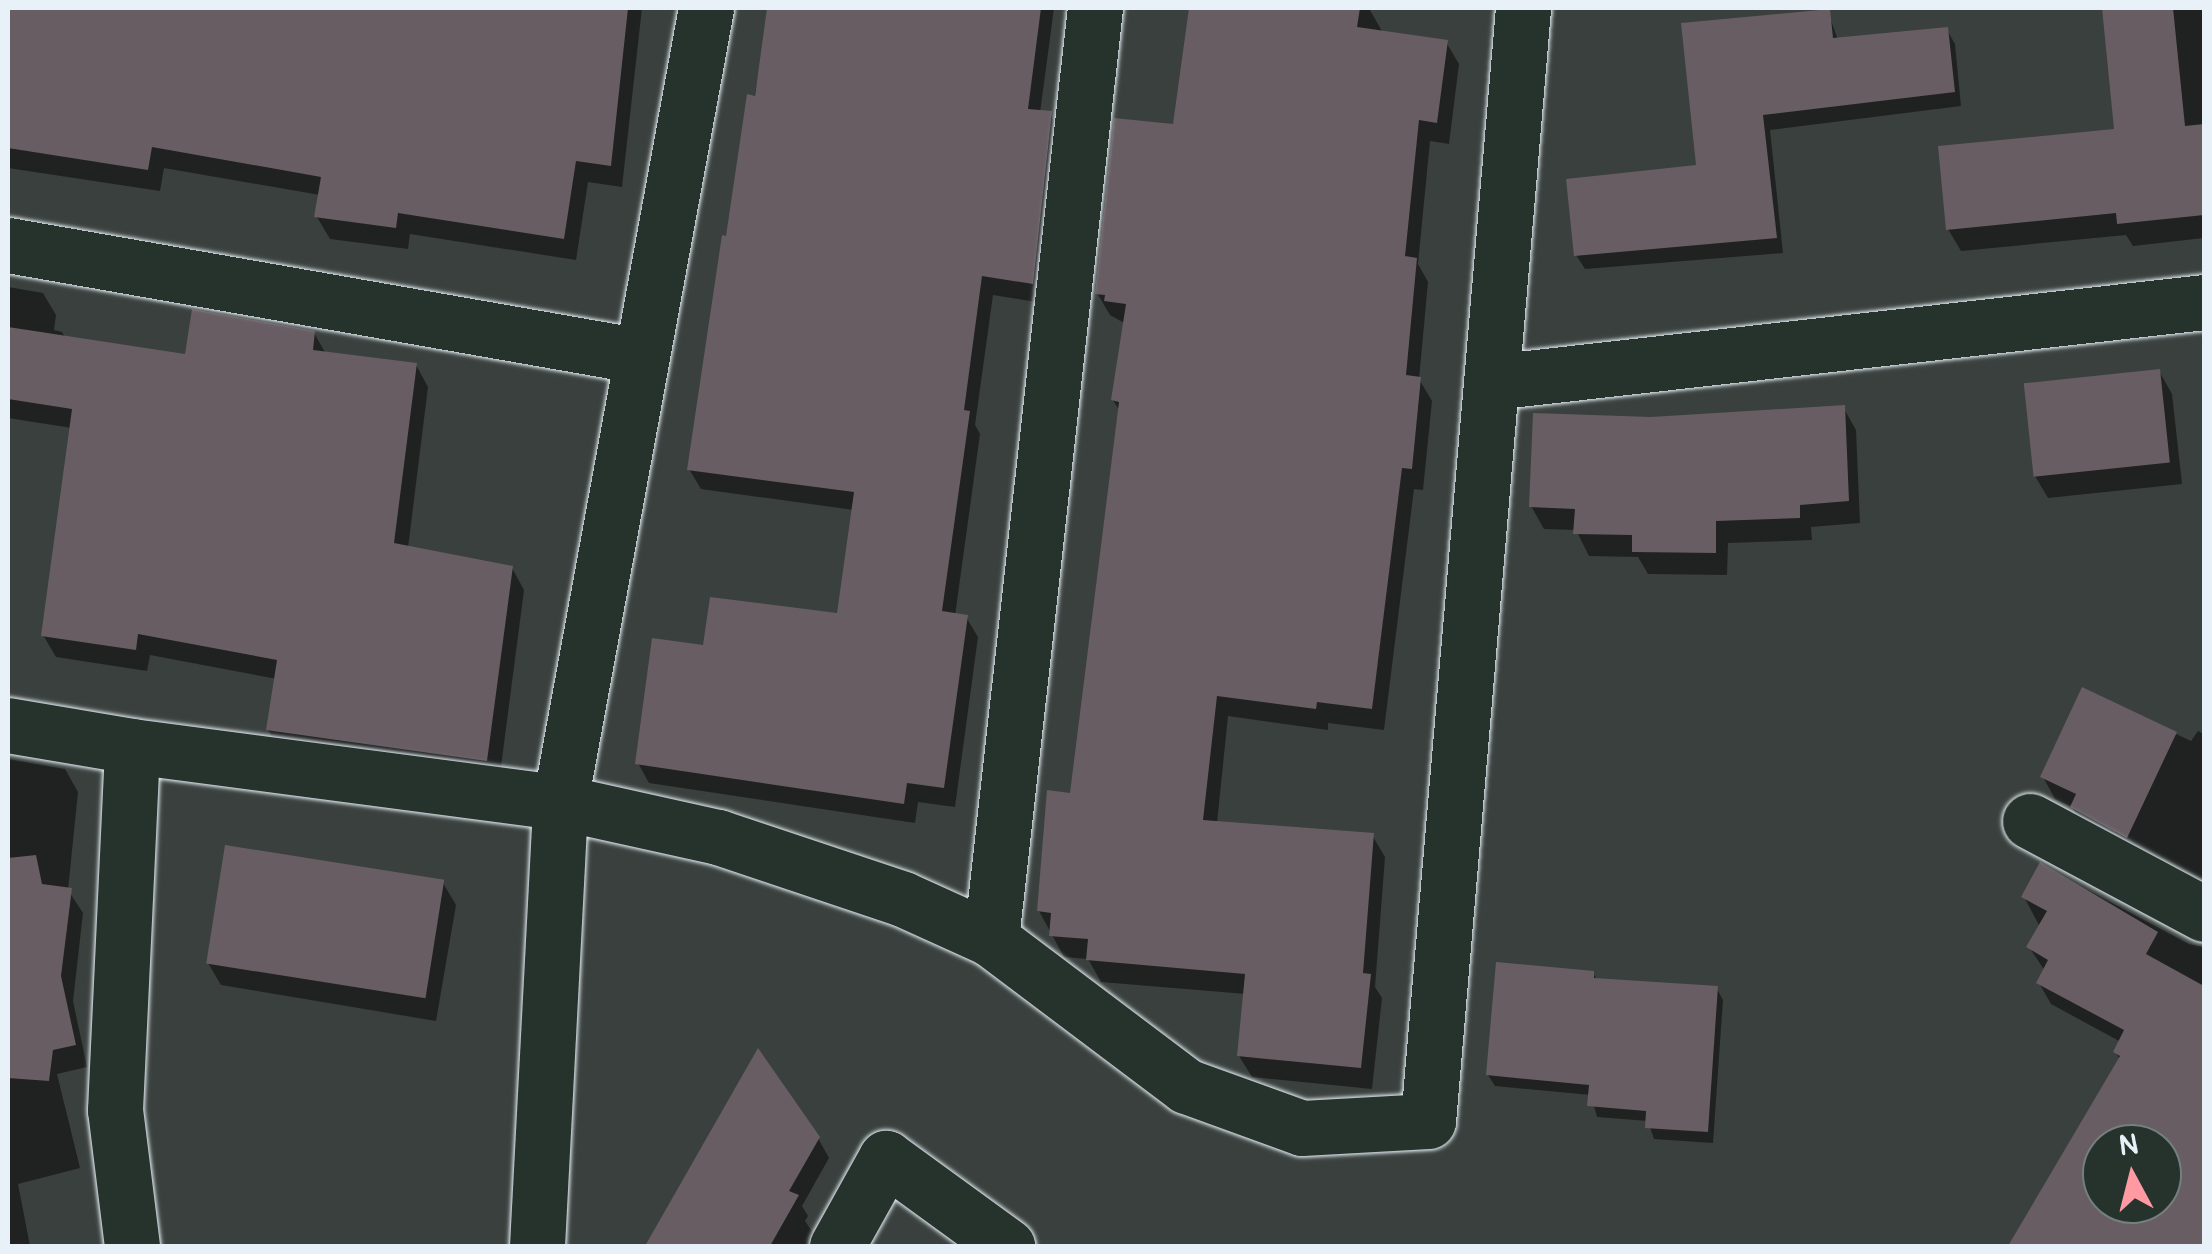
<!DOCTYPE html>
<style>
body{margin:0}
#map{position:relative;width:2212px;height:1254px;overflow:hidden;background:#3a403d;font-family:Pangolin,sans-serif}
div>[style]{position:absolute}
.shadow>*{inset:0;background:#0007}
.building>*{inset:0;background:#675d63;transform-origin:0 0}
.roads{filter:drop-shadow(0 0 2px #e8f1f8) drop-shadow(0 0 2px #e8f1f8)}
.minor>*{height:55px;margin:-27.5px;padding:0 27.5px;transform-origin:27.5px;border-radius:27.5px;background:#26332d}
.tertiary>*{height:55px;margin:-27.5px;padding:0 27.5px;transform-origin:27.5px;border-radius:27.5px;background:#26332d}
span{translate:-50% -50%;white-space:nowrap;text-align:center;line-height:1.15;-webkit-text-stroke:10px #26332d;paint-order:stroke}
.frame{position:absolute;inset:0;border:10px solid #e8f1f8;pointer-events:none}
.north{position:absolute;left:2082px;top:1124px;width:100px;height:100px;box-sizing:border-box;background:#26332d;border:2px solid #747f7e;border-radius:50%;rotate:353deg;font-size:28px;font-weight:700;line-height:40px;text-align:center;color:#e8f1f8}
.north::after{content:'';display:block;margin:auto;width:35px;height:45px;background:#ff9aa2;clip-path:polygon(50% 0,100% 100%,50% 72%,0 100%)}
</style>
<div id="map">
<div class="shadow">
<i style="clip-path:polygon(8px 8px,642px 8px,622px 187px,588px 182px,576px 260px,410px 234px,408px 249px,330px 239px,317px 217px,320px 195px,164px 168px,160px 191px,8px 168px)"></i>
<i style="clip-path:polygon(770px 8px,1054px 8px,1040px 113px,1050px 114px,1062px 134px,1043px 303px,993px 295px,975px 425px,980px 434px,955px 616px,966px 617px,978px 637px,955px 807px,918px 802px,915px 823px,649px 783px,638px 763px,705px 647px,839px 616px,854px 510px,701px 489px,689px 469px)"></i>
<i style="clip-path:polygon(1192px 8px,1370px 10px,1383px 33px,1446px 42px,1459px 64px,1449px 144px,1430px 141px,1418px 264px,1428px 282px,1419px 379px,1432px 401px,1423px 490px,1414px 489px,1384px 730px,1328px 723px,1328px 730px,1228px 716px,1217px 823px,1372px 835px,1385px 857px,1375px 987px,1382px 998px,1372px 1089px,1252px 1077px,1239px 1056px,1246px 994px,1101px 982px,1088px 959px,1064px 957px,1039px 911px,1072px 795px,1121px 413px,1113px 400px,1126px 324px,1110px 315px,1097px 293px,1175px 126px)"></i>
<i style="clip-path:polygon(2104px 8px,2204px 8px,2204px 238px,2133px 246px,2126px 235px,1961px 251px,1948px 229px,2117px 131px)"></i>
<i style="clip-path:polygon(1828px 12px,1838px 40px,1947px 30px,1955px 44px,1961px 106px,1770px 130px,1783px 253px,1585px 269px,1576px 255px,1698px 167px)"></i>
<i style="clip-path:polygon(8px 287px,43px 293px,56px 315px,54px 330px,62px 332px,66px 339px,187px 357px,314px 333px,326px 354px,416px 365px,428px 387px,408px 548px,512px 568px,524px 590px,499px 782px,281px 751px,268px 730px,277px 679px,150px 655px,147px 671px,56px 657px,43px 635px,72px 428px,8px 418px)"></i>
<i style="clip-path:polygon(2159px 371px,2172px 394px,2182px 484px,2048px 498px,2035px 476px)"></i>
<i style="clip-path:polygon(1843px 407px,1856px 430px,1860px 523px,1811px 527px,1812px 540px,1728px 543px,1727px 575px,1648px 574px,1638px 557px,1589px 556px,1576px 530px,1544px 529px,1531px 506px,1651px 420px)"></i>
<i style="clip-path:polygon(2083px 690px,2191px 741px,2198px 731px,2204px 734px,2204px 892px,2085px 828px,2072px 807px,2055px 799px,2043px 777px)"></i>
<i style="clip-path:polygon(8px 759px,65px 769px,78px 792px,68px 890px,83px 913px,73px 1001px,87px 1067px,57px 1074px,80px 1168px,18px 1184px,30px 1246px,8px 1246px)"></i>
<i style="clip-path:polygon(evenodd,2041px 865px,2189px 944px,2204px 947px,2204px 1246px,2012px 1246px,2120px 1060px,2116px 1052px,2121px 1042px,2051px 1004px,2039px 983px,2045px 971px,2029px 947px,2040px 927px,2024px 897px,2041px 865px,2102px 1144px,2162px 1144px,2162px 1204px,2102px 1204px,2102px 1144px)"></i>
<i style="clip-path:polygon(443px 883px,456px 905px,436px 1021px,221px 985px,208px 963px)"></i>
<i style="clip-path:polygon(1593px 973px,1597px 980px,1717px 989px,1723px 1000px,1713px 1143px,1654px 1139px,1648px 1121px,1597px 1117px,1591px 1095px,1495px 1086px,1488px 1075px)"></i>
<i style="clip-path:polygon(818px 1138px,829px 1158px,802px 1206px,808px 1216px,805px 1221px,822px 1246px,657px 1246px,663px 1237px)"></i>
</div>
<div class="building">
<i style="clip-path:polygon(8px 8px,628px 8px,611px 166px,576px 161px,564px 239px,398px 213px,396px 228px,314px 217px,321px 177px,152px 147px,148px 170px,8px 148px)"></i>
<i style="clip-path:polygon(767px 8px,1041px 8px,1028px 109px,1052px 111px,1033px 284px,982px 276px,964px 410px,970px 411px,942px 611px,968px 615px,944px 788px,907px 783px,904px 804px,635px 764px,652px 638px,703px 645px,710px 597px,837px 613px,854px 492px,687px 470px,722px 235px,726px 236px,747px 94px,755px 96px)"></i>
<i style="clip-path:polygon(1189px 8px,1360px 8px,1357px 27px,1448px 40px,1437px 123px,1419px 120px,1405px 256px,1417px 258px,1406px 375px,1421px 377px,1412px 469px,1402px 468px,1372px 709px,1317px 702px,1316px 709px,1217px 696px,1203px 820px,1374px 833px,1363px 973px,1371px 974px,1361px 1068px,1237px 1056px,1245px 974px,1086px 960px,1088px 939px,1049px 936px,1051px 913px,1037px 911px,1047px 790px,1070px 793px,1119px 402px,1111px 400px,1126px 304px,1104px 301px,1105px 295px,1095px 294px,1114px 118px,1173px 124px)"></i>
<i style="clip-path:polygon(2102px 8px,2173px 8px,2185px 126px,2204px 124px,2204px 215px,2117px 224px,2116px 213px,1946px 230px,1938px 146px,2114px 129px)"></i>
<i style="clip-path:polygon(1830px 9px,1833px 38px,1948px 27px,1955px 92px,1763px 115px,1777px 238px,1574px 256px,1566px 179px,1696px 165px,1681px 23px)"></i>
<i style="clip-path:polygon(192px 309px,315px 331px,313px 350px,417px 363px,394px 543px,513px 566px,487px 761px,266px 730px,277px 660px,138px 634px,136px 650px,41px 636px,72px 409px,8px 399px,8px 327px,185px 354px)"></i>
<i style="left:2160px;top:369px;width:94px;height:137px;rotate:84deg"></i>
<i style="clip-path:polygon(1845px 405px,1849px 501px,1800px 505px,1800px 518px,1716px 521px,1716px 553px,1632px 552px,1632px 535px,1573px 534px,1575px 509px,1529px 507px,1533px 413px,1651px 417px)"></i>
<i style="clip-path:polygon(2082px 687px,2177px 732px,2127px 838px,2070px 807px,2076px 794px,2040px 777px)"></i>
<i style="left:225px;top:845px;width:222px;height:120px;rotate:9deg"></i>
<i style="clip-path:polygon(36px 855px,42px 884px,72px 888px,61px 976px,76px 1045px,53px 1050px,49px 1081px,8px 1078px,8px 858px)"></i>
<i style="clip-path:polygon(evenodd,2040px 862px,2158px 932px,2146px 954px,2204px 986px,2204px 1246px,2008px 1246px,2120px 1056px,2113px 1052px,2124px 1030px,2036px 983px,2048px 960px,2026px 947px,2047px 911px,2021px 897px,2040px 862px,2102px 1144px,2162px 1144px,2162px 1204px,2102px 1204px,2102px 1144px)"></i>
<i style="clip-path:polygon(1496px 962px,1594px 971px,1594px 978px,1718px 986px,1708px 1132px,1645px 1128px,1646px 1111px,1587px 1106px,1589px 1085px,1486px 1075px)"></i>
<i style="clip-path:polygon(758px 1048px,820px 1137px,789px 1191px,799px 1195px,770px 1246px,645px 1246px)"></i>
</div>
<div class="roads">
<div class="minor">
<i style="left:8px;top:245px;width:643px;rotate:9.95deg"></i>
<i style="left:1492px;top:382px;width:716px;rotate:-6.41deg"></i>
<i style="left:8px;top:725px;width:126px;rotate:9.6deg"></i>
<i style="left:132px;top:746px;width:432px;rotate:7.5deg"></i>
<i style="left:560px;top:802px;width:162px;rotate:12.5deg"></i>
<i style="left:718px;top:837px;width:195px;rotate:18.5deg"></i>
<i style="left:903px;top:899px;width:97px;rotate:24.4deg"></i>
<i style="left:991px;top:939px;width:244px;rotate:37deg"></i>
<i style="left:1186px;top:1086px;width:123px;rotate:19.9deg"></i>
<i style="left:1302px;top:1128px;width:126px;rotate:-3.2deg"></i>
<i style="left:1428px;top:1121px;width:1117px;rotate:-85.12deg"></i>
<i style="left:2030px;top:821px;width:197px;rotate:28.1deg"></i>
<i style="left:991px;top:939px;width:937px;rotate:-83.63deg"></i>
<i style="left:132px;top:1246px;width:137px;rotate:-97.1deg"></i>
<i style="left:115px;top:1110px;width:364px;rotate:-87.3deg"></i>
<i style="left:837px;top:1246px;width:101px;rotate:-60.9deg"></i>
<i style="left:886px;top:1158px;width:150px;rotate:36deg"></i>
</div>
<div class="tertiary">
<i style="left:537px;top:1246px;width:445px;rotate:-87deg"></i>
<i style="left:560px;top:802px;width:807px;rotate:-79.58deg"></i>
</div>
</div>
<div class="frame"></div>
<div class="north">N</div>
</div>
